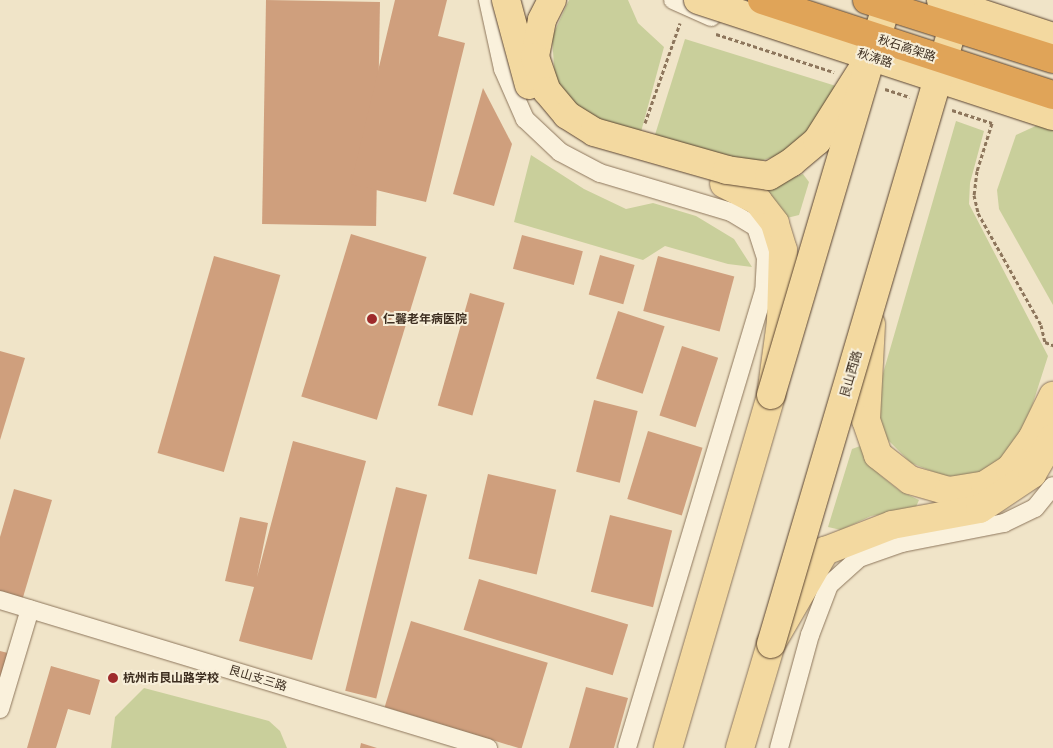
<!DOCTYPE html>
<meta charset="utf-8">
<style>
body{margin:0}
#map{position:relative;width:1053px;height:748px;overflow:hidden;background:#f0e4c8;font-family:Merriweather,"Noto Sans SC",serif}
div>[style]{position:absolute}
.green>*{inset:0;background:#c9cf9b}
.building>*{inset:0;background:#cf9f7d;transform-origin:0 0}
.path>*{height:3px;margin-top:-1.5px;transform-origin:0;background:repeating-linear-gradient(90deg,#8d765c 0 4px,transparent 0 6.5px)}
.roads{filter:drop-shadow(0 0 1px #8d765c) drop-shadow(0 0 1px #8d765c)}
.street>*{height:18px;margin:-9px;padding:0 9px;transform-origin:9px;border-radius:9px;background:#faf1dc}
.primary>*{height:28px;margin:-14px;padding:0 14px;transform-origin:14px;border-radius:14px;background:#f3d9a0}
.bridges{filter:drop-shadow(0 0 1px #5b4430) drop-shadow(0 0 1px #5b4430)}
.primary-bridge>*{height:28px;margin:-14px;padding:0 14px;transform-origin:14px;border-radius:14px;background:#f3d9a0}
.highway-bridge>*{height:28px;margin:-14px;padding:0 14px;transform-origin:14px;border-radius:14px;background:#e0a458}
.dots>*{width:14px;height:14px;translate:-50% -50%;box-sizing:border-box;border:2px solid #f7eed8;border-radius:50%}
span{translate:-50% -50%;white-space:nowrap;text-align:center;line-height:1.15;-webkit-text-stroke:4px #f7eed8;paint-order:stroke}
.street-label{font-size:12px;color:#3d2e20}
.poi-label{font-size:12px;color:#3d2e20;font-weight:700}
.left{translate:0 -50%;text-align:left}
</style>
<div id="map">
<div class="green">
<i style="clip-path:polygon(569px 0,628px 0,638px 23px,664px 47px,638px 143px,597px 132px,555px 80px,552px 37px)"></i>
<i style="clip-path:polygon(685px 39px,836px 86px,821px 121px,786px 153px,757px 162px,721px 158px,654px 138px)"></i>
<i style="clip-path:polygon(956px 121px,984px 131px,970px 183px,969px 204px,1048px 356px,1032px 406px,1019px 434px,1003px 457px,986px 471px,964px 476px,944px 476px,911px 463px,887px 439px,877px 409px,882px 377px)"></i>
<i style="clip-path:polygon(1040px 124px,1053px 128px,1053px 305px,999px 209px,997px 190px,1016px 135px)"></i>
<i style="clip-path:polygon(531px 155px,584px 189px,626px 209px,653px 203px,696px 216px,734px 239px,752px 267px,728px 264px,665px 246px,643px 260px,514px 222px)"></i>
<i style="clip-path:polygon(803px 174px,809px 182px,799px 215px,787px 218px,768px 194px,769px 186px)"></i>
<i style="clip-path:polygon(863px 445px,880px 475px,900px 491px,919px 500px,915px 509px,871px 516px,841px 530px,828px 527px,852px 449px)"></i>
<i style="clip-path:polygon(144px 688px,269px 721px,280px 731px,287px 748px,111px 748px,115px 717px)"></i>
</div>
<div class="building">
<i style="left:266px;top:0;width:114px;height:224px;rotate:1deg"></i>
<i style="clip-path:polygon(395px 0,447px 0,438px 36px,465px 43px,426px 202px,351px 184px)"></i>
<i style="clip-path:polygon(483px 88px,512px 144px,494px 206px,453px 194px)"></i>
<i style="left:351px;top:234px;width:79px;height:170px;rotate:17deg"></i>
<i style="left:522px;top:235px;width:63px;height:35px;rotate:15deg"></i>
<i style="left:600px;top:255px;width:36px;height:41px;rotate:16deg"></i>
<i style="left:214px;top:256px;width:69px;height:205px;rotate:16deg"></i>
<i style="left:658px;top:256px;width:79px;height:57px;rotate:15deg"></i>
<i style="left:470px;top:293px;width:36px;height:117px;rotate:16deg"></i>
<i style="left:618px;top:311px;width:49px;height:71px;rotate:18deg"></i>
<i style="left:682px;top:346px;width:38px;height:73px;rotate:18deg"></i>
<i style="clip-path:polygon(0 351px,25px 358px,0 440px)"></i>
<i style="left:594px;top:400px;width:45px;height:74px;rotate:14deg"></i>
<i style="left:648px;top:431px;width:57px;height:71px;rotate:17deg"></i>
<i style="clip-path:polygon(293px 441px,366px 461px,312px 660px,239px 641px,254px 587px,225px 581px,240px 517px,268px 523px,257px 577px)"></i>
<i style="left:488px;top:474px;width:70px;height:87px;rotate:13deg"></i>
<i style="left:396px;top:487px;width:32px;height:210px;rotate:14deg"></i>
<i style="clip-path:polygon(14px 489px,52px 500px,21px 604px,0 597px,0 537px)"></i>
<i style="left:610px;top:515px;width:64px;height:79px;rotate:14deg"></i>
<i style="left:479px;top:579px;width:156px;height:53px;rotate:17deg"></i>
<i style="left:411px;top:621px;width:143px;height:90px;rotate:17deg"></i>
<i style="clip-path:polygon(0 651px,8px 653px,0 680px)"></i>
<i style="clip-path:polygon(51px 666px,100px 680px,90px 715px,68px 709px,56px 748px,27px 748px)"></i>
<i style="clip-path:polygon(586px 687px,628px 698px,614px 748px,569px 748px)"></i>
<i style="clip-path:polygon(361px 743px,377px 748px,360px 748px)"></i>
</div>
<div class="path">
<i style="left:716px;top:34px;width:124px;rotate:17.9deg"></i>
<i style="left:885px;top:89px;width:26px;rotate:18deg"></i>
<i style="left:952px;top:110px;width:42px;rotate:18deg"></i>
<i style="left:645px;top:123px;width:106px;rotate:-70.7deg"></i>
<i style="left:992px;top:123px;width:50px;rotate:107.4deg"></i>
<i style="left:977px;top:171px;width:24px;rotate:97deg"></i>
<i style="left:974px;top:195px;width:18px;rotate:77deg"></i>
<i style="left:978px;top:213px;width:129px;rotate:60.6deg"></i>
<i style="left:1041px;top:325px;width:17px;rotate:77deg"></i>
<i style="left:1045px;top:342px;width:9px;rotate:21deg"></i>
</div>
<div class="roads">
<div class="street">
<i style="left:488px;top:0;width:71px;rotate:77.7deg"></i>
<i style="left:503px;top:69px;width:55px;rotate:66.3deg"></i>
<i style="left:525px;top:119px;width:48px;rotate:43.3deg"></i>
<i style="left:560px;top:152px;width:45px;rotate:27.7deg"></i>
<i style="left:600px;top:173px;width:137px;rotate:16.6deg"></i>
<i style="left:731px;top:212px;width:29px;rotate:31deg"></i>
<i style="left:756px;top:227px;width:33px;rotate:72deg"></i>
<i style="left:766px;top:258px;width:33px;rotate:93deg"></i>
<i style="left:764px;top:291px;width:477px;rotate:106.7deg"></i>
<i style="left:673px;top:0;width:42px;rotate:24.1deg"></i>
<i style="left:0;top:600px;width:510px;rotate:16.87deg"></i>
<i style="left:0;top:709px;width:104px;rotate:-73.3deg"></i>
<i style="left:779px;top:748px;width:117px;rotate:-74.7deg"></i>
<i style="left:810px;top:635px;width:53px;rotate:-69.2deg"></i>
<i style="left:829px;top:585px;width:40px;rotate:-42deg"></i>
<i style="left:859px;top:558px;width:46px;rotate:-19.2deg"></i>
<i style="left:902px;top:543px;width:104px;rotate:-11.1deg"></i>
<i style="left:1004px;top:523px;width:34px;rotate:-26deg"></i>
<i style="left:1035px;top:508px;width:28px;rotate:-51deg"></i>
</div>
<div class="primary">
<i style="left:871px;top:324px;width:96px;rotate:93deg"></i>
<i style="left:866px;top:420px;width:37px;rotate:71deg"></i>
<i style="left:878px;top:455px;width:41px;rotate:38deg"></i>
<i style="left:910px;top:480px;width:41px;rotate:15.8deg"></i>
<i style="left:949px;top:491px;width:36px;rotate:-9deg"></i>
<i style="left:985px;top:485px;width:30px;rotate:-33deg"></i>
<i style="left:1010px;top:469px;width:37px;rotate:-54deg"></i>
<i style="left:1032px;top:439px;width:48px;rotate:-64deg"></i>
<i style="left:668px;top:748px;width:368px;rotate:-73.7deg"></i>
<i style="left:771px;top:395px;width:74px;rotate:-82.2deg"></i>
<i style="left:781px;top:322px;width:72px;rotate:-88.4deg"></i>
<i style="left:783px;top:250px;width:28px;rotate:-107deg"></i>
<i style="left:775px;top:223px;width:28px;rotate:-128deg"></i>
<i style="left:758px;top:201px;width:38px;rotate:-153deg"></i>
<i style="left:740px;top:748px;width:109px;rotate:-73.4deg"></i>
<i style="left:771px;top:644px;width:108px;rotate:-59.9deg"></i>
<i style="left:825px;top:551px;width:72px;rotate:-21.2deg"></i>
<i style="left:892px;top:525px;width:89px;rotate:-10.3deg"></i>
<i style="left:980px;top:509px;width:63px;rotate:-33.9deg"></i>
<i style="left:1032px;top:474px;width:42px;rotate:-59.7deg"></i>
</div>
</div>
<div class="bridges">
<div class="primary-bridge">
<i style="left:506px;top:0;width:88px;rotate:74.9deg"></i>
<i style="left:552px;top:0;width:22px;rotate:117deg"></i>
<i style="left:542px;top:20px;width:38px;rotate:101deg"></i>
<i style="left:535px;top:57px;width:36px;rotate:71deg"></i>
<i style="left:547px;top:91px;width:31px;rotate:50deg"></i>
<i style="left:567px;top:115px;width:32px;rotate:32deg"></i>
<i style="left:594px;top:132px;width:138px;rotate:15.9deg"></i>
<i style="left:727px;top:170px;width:42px;rotate:8.1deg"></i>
<i style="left:769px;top:176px;width:27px;rotate:-31deg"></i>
<i style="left:792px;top:162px;width:33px;rotate:-40deg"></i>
<i style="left:817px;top:141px;width:107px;rotate:-57.7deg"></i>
<i style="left:698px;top:0;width:373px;rotate:18.1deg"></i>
<i style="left:941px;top:0;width:118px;rotate:18.3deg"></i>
<i style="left:771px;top:395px;width:412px;rotate:-73.5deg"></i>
<i style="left:771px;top:644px;width:671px;rotate:-73.56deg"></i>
</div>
<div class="highway-bridge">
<i style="left:762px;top:0;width:306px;rotate:18.1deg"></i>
<i style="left:867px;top:0;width:195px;rotate:17.6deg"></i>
</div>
</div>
<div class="dots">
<i style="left:372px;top:319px;background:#9e2a2b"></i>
<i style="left:113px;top:678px;background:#9e2a2b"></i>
</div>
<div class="street-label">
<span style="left:907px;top:48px;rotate:18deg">秋石高架路</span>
<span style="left:875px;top:58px;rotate:18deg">秋涛路</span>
<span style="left:851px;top:374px;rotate:-74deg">艮山西路</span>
<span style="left:258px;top:678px;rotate:17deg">艮山支三路</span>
</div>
<div class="poi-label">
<span class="left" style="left:383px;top:319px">仁馨老年病医院</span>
<span class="left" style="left:123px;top:678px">杭州市艮山路学校</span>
</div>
</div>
